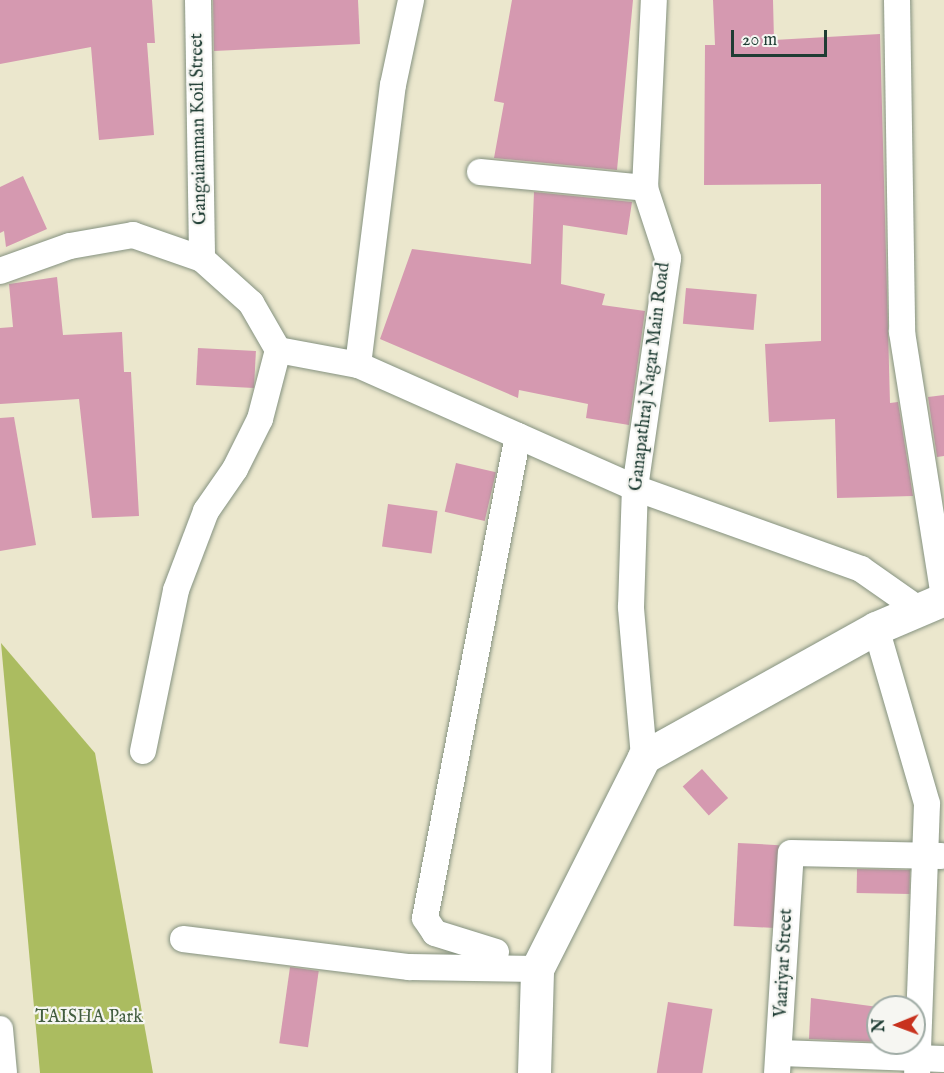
<!DOCTYPE html>
<style>
body{margin:0}
#map{position:relative;width:944px;height:1073px;overflow:hidden;background:#ebe7cd;font-family:"IM FELL English",serif}
div>[style]{position:absolute}
.green>*{inset:0;background:#abbc60}
.building>*{inset:0;background:#d599b0;transform-origin:0 0}
.roads{filter:drop-shadow(0 0 2px #859280) drop-shadow(0 0 2px #859280)}
.street>*{height:26px;margin:-13px;padding:0 13px;transform-origin:13px;border-radius:13px;background:#fff}
.secondary>*{height:33px;margin:-16.5px;padding:0 16.5px;transform-origin:16.5px;border-radius:16.5px;background:#fff}
span{translate:-50% -50%;white-space:nowrap;text-align:center;line-height:1.15;-webkit-text-stroke:4.5px #f6f6f2;paint-order:stroke}
.street-label{font-size:18px;color:#1f3d34}
.park-label{font-size:18px;color:#425d3f}
.north{position:absolute;left:866px;top:995px;width:60px;height:60px;box-sizing:border-box;background:#f6f6f2;border:2px solid #a0aca6;border-radius:50%;rotate:269deg;font-size:16px;font-weight:700;line-height:24px;text-align:center;color:#1f3d34}
.north::after{content:'';display:block;margin:auto;width:21px;height:27px;background:#c8321e;clip-path:polygon(50% 0,100% 100%,50% 72%,0 100%)}
.scale{position:absolute;left:731px;top:30px;width:96px;height:27px;box-sizing:border-box;border:3px solid #1f3d34;border-top:0;padding-left:8px;font-size:18px;line-height:21px;white-space:nowrap;color:#1f3d34;-webkit-text-stroke:4px #f6f6f2;paint-order:stroke}
</style>
<div id="map">
<div class="green">
<i style="clip-path:polygon(1px 643px,95px 753px,153px 1073px,40px 1073px)"></i>
</div>
<div class="building">
<i style="clip-path:polygon(0 0,152px 0,155px 43px,147px 43px,154px 135px,99px 140px,91px 47px,0 64px)"></i>
<i style="clip-path:polygon(213px 0,358px 0,360px 44px,214px 51px)"></i>
<i style="clip-path:polygon(512px 0,633px 0,617px 170px,494px 158px,504px 103px,494px 101px)"></i>
<i style="clip-path:polygon(713px 0,773px 0,774px 40px,880px 34px,890px 403px,898px 402px,913px 496px,837px 498px,835px 419px,769px 422px,765px 344px,821px 341px,821px 184px,704px 185px,705px 45px,715px 45px)"></i>
<i style="clip-path:polygon(23px 176px,47px 229px,6px 247px,4px 231px,0 233px,0 187px)"></i>
<i style="clip-path:polygon(534px 192px,632px 202px,627px 235px,563px 225px,561px 284px,605px 294px,602px 305px,645px 311px,629px 425px,586px 418px,588px 404px,519px 390px,518px 398px,380px 339px,412px 249px,531px 264px)"></i>
<i style="clip-path:polygon(57px 277px,63px 335px,122px 332px,124px 372px,131px 372px,139px 516px,92px 518px,79px 399px,0 404px,0 328px,13px 327px,9px 284px)"></i>
<i style="left:686px;top:288px;width:71px;height:36px;rotate:5deg"></i>
<i style="left:198px;top:348px;width:58px;height:37px;rotate:3deg"></i>
<i style="clip-path:polygon(944px 395px,944px 456px,937px 457px,928px 397px)"></i>
<i style="clip-path:polygon(14px 417px,36px 545px,0 551px,0 418px)"></i>
<i style="left:456px;top:463px;width:41px;height:50px;rotate:13deg"></i>
<i style="left:388px;top:504px;width:50px;height:43px;rotate:8deg"></i>
<i style="left:702px;top:769px;width:39px;height:26px;rotate:48deg"></i>
<i style="left:738px;top:843px;width:41px;height:83px;rotate:3deg"></i>
<i style="left:857px;top:869px;width:53px;height:24px;rotate:1deg"></i>
<i style="left:290px;top:967px;width:29px;height:77px;rotate:8deg"></i>
<i style="clip-path:polygon(811px 998px,878px 1007px,878px 1042px,809px 1039px)"></i>
<i style="left:668px;top:1002px;width:45px;height:72px;rotate:9deg"></i>
</div>
<div class="roads">
<div class="street">
<i style="left:198px;top:0;width:259px;rotate:89.1deg"></i>
<i style="left:897px;top:0;width:332px;rotate:89.1deg"></i>
<i style="left:902px;top:332px;width:267px;rotate:81deg"></i>
<i style="left:480px;top:172px;width:166px;rotate:5.5deg"></i>
<i style="left:0;top:271px;width:74px;rotate:-19.7deg"></i>
<i style="left:70px;top:246px;width:64px;rotate:-9.9deg"></i>
<i style="left:133px;top:235px;width:73px;rotate:19.2deg"></i>
<i style="left:202px;top:259px;width:66px;rotate:41.9deg"></i>
<i style="left:251px;top:303px;width:54px;rotate:60.1deg"></i>
<i style="left:278px;top:350px;width:81px;rotate:10.6deg"></i>
<i style="left:358px;top:365px;width:303px;rotate:23.9deg"></i>
<i style="left:635px;top:488px;width:240px;rotate:19.7deg"></i>
<i style="left:861px;top:569px;width:73px;rotate:35deg"></i>
<i style="left:358px;top:365px;width:282px;rotate:-82.9deg"></i>
<i style="left:393px;top:85px;width:87px;rotate:-78deg"></i>
<i style="left:876px;top:628px;width:183px;rotate:73.8deg"></i>
<i style="left:927px;top:804px;width:269px;rotate:92.1deg"></i>
<i style="left:143px;top:751px;width:164px;rotate:-78.4deg"></i>
<i style="left:176px;top:590px;width:85px;rotate:-69.2deg"></i>
<i style="left:206px;top:511px;width:51px;rotate:-55.4deg"></i>
<i style="left:235px;top:469px;width:56px;rotate:-63.4deg"></i>
<i style="left:260px;top:419px;width:71px;rotate:-75.4deg"></i>
<i style="left:644px;top:757px;width:151px;rotate:-95deg"></i>
<i style="left:631px;top:607px;width:119px;rotate:-88.1deg"></i>
<i style="left:635px;top:488px;width:232px;rotate:-81.8deg"></i>
<i style="left:668px;top:258px;width:74px;rotate:-108.2deg"></i>
<i style="left:645px;top:188px;width:188px;rotate:-87.3deg"></i>
<i style="left:183px;top:939px;width:228px;rotate:7.1deg"></i>
<i style="left:409px;top:967px;width:128px;rotate:0.9deg"></i>
<i style="left:496px;top:952px;width:64px;rotate:-162.7deg"></i>
<i style="left:435px;top:933px;width:18px;rotate:-124deg"></i>
<i style="left:425px;top:918px;width:491px;rotate:-79.1deg"></i>
<i style="left:0;top:1029px;width:44px;rotate:84.8deg"></i>
<i style="left:780px;top:1053px;width:164px;rotate:2.1deg"></i>
<i style="left:777px;top:1073px;width:220px;rotate:-86.4deg"></i>
<i style="left:791px;top:853px;width:150px;rotate:1.1deg"></i>
</div>
<div class="secondary">
<i style="left:534px;top:1073px;width:104px;rotate:-88.3deg"></i>
<i style="left:537px;top:969px;width:237px;rotate:-63.2deg"></i>
<i style="left:644px;top:757px;width:265px;rotate:-29.1deg"></i>
<i style="left:876px;top:628px;width:74px;rotate:-23.1deg"></i>
</div>
</div>
<div class="street-label">
<span style="left:200px;top:129px;rotate:-91deg">Gangaiamman Koil Street</span>
<span style="left:651px;top:377px;rotate:-83deg">Ganapathraj Nagar Main Road</span>
<span style="left:785px;top:963px;rotate:-87deg">Vaariyar Street</span>
</div>
<div class="park-label">
<span style="left:89px;top:1018px">TAISHA Park</span>
</div>
<div class="north">N</div>
<div class="scale">20 m</div>
</div>
